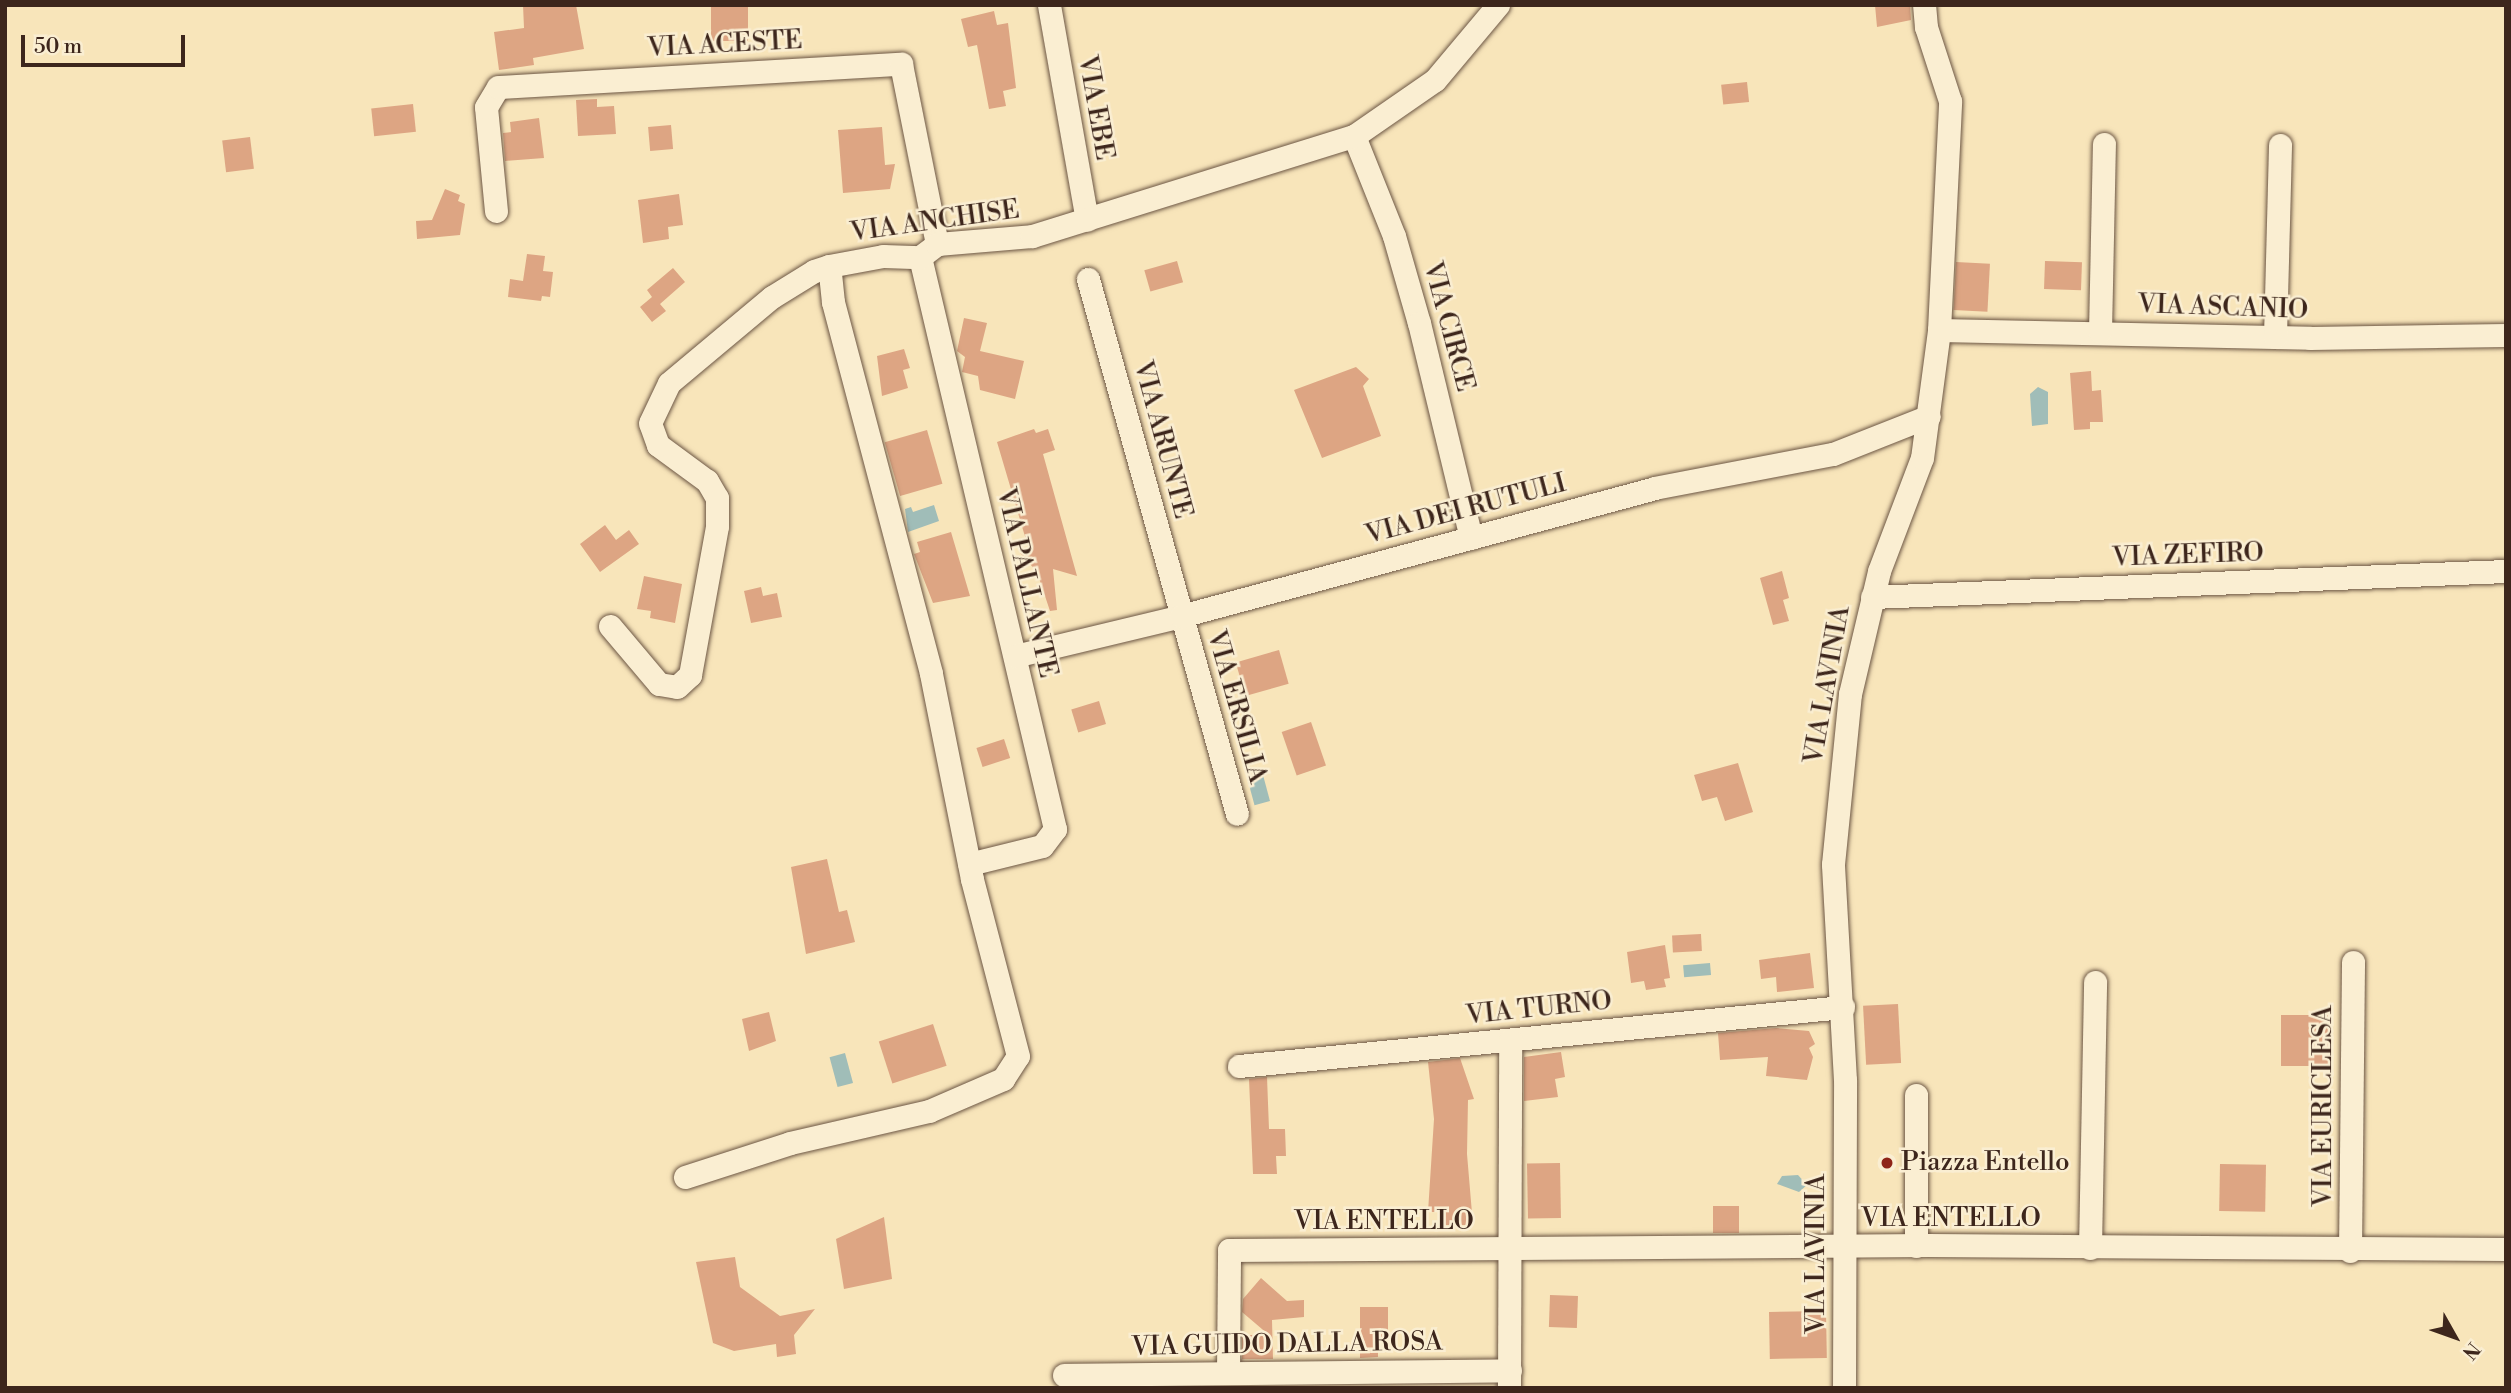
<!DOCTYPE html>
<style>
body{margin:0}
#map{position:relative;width:2511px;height:1393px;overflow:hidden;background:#f8e5ba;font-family:"Libre Bodoni",serif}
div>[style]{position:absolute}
.water>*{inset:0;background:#a0bdb8;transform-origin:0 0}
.building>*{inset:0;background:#dda583;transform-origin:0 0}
.roads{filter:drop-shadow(0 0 2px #6c5644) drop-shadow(0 0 2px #6c5644)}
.minor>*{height:23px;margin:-11.5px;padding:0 11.5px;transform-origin:11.5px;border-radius:11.5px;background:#faeed2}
.dots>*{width:19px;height:19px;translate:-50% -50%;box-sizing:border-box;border:4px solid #faeed2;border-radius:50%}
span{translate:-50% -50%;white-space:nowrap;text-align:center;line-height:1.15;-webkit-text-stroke:5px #faeed2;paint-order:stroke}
.street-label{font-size:26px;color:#3d261c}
.poi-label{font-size:26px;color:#3d261c}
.left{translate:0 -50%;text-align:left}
.frame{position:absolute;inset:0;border:7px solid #3d261c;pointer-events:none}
.north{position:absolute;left:2420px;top:1302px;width:70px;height:70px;-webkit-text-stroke:5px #faeed2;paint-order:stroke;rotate:130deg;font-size:19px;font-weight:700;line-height:28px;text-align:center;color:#3d261c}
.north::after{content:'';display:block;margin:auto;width:24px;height:32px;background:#3d261c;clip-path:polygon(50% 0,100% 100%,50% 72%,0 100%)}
.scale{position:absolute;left:21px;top:35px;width:164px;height:32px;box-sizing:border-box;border:4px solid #3d261c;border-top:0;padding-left:9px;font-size:21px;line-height:24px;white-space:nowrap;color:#3d261c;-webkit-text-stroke:5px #faeed2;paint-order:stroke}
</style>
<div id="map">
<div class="water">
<i style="clip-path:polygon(2038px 387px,2048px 392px,2048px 424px,2032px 426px,2030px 394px)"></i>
<i style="clip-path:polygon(934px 505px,939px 521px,908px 532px,905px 509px,911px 507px,913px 512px)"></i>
<i style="left:1263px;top:775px;width:27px;height:16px;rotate:75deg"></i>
<i style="left:1710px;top:963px;width:12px;height:27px;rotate:85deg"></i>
<i style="left:845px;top:1053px;width:31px;height:16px;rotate:75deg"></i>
<i style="clip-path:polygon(1798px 1175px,1807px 1185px,1799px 1192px,1777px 1184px,1782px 1176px)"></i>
</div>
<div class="building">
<i style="clip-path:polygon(523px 5px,576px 5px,584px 49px,533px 58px,534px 65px,499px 70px,494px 32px,524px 28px)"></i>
<i style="left:711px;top:5px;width:37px;height:36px"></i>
<i style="clip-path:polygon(1875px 5px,1910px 5px,1911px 20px,1877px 27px)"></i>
<i style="clip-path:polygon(994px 11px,997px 25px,1008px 23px,1016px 88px,1003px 91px,1006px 106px,989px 109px,977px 45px,968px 47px,961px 19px)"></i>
<i style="left:1747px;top:82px;width:20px;height:26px;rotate:84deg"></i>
<i style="clip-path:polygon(597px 99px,597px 107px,614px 106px,616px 134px,578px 136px,576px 100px)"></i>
<i style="left:413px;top:104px;width:28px;height:42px;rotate:84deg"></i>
<i style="clip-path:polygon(539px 118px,544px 158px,505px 161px,503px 133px,511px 132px,510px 122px)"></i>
<i style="left:671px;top:125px;width:24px;height:23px;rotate:85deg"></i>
<i style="clip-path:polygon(882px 127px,885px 165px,895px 164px,890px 189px,843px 193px,838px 130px)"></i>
<i style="left:250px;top:137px;width:32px;height:28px;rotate:83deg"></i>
<i style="clip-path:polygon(445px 189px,460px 195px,458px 201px,465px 204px,460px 235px,417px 239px,416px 221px,432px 220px)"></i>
<i style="clip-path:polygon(679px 194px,683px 225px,668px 227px,669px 239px,643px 243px,638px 200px)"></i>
<i style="clip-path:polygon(527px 254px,545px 256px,543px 271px,553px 272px,550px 297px,542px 296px,541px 301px,508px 297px,510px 279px,523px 281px)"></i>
<i style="left:1177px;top:261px;width:22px;height:34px;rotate:74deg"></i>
<i style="left:2045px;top:261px;width:37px;height:28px;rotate:2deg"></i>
<i style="left:1956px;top:262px;width:34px;height:48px;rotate:3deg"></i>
<i style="clip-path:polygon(673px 268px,685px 282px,660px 304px,666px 311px,652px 322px,640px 307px,652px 297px,647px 290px)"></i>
<i style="clip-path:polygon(964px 318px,987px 323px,980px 351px,1024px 361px,1015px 399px,980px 390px,978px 376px,962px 372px,965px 357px,957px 351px)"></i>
<i style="clip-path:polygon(904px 349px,910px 368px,903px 370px,908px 388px,882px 396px,877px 356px)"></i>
<i style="clip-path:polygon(1356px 367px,1369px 379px,1363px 386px,1381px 436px,1322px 458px,1294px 390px)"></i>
<i style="clip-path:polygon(2091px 371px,2092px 391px,2101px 390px,2103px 422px,2090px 422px,2090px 429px,2074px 430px,2070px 373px)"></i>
<i style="clip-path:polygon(1034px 429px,1036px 433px,1048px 429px,1055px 450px,1043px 454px,1077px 576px,1053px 569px,1057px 610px,1050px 611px,1037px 572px,1020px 553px,1029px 550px,997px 442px)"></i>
<i style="left:927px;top:430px;width:56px;height:44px;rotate:74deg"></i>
<i style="clip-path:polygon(605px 525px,616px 540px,629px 530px,639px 544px,600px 572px,580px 544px)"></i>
<i style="clip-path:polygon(951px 532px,970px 596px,933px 603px,914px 554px,920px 552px,917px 542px)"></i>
<i style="clip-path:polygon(1782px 571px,1789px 598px,1783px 600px,1789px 621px,1773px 625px,1760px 578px)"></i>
<i style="clip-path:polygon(644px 576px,682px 584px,675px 623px,650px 618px,651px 611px,637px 609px)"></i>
<i style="clip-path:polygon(761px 587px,763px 596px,777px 593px,782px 617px,751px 623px,744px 591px)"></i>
<i style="left:1279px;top:650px;width:35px;height:45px;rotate:74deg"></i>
<i style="left:1099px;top:701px;width:24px;height:29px;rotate:73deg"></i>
<i style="left:1311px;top:722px;width:46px;height:31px;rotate:71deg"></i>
<i style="left:1004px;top:739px;width:20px;height:29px;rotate:72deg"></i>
<i style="clip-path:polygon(1738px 763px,1753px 812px,1725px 821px,1717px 797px,1702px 801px,1694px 775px)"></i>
<i style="clip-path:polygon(827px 859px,839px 912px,847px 910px,855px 942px,806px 954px,791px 867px)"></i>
<i style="left:1701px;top:934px;width:17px;height:29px;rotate:87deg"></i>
<i style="clip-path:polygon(1665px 945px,1670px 978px,1664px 979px,1666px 987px,1646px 990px,1644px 981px,1631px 983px,1627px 952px)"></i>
<i style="clip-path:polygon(1810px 953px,1814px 988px,1777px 992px,1776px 977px,1761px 979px,1759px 960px)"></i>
<i style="left:1898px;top:1004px;width:59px;height:35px;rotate:87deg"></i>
<i style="clip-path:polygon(769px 1012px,776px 1041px,749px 1051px,742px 1019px)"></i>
<i style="left:2281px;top:1015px;width:51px;height:51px"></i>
<i style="left:933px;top:1024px;width:44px;height:57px;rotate:72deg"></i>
<i style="clip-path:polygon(1776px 1028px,1809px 1031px,1815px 1044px,1809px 1048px,1813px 1057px,1807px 1080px,1766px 1076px,1768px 1057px,1720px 1060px,1718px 1033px)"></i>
<i style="clip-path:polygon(1561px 1052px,1565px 1077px,1555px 1079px,1558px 1097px,1524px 1101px,1524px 1057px)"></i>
<i style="clip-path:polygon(1460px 1058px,1474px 1099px,1468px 1100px,1467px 1154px,1473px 1225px,1442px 1225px,1442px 1212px,1428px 1212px,1434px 1119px,1428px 1062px)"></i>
<i style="clip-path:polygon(1267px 1077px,1269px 1129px,1285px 1129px,1286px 1156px,1276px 1156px,1277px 1174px,1253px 1174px,1249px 1079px)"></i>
<i style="left:1560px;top:1163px;width:55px;height:33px;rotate:89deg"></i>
<i style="left:2220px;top:1164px;width:46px;height:47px;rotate:1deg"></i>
<i style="left:1713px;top:1206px;width:26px;height:27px"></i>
<i style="clip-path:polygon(884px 1217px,892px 1279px,844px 1289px,836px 1239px)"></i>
<i style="clip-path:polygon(735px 1257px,740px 1287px,780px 1316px,815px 1309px,794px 1335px,796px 1354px,777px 1357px,776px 1344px,734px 1351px,713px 1343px,696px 1262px)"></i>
<i style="clip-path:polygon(1261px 1278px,1287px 1301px,1304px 1300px,1304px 1317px,1272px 1320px,1273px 1359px,1242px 1359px,1242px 1335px,1269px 1335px,1242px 1312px,1243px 1299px)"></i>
<i style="left:1550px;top:1295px;width:28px;height:32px;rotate:2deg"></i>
<i style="clip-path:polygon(1360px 1307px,1388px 1307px,1388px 1343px,1378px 1343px,1378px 1357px,1360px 1358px)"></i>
<i style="left:1826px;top:1311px;width:47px;height:57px;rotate:89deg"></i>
</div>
<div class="roads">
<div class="minor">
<i style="left:1049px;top:5px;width:218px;rotate:80deg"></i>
<i style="left:1354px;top:136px;width:108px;rotate:68.2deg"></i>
<i style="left:1394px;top:236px;width:91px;rotate:74deg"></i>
<i style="left:1419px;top:323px;width:221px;rotate:76.4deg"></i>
<i style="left:496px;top:211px;width:104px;rotate:-95.5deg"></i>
<i style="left:486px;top:107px;width:23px;rotate:-59deg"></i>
<i style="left:498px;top:87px;width:404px;rotate:-3.3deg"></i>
<i style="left:901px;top:64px;width:184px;rotate:78.7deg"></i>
<i style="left:920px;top:257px;width:588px;rotate:76.72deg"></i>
<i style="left:1055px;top:829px;width:21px;rotate:127deg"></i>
<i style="left:1042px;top:846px;width:75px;rotate:166.1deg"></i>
<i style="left:1088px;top:279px;width:555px;rotate:74.44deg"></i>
<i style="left:1939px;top:330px;width:371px;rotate:1.2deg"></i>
<i style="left:2310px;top:338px;width:196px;rotate:-0.9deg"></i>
<i style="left:2100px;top:332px;width:188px;rotate:-88.8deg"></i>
<i style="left:2275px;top:337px;width:192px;rotate:-88.5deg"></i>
<i style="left:1872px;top:597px;width:635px;rotate:-2.35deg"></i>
<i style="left:610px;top:626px;width:76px;rotate:49.8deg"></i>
<i style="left:659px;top:684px;width:18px;rotate:9deg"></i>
<i style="left:677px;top:687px;width:18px;rotate:-43deg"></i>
<i style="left:690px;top:675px;width:151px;rotate:-79.7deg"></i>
<i style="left:717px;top:526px;width:28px;rotate:-90deg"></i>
<i style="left:717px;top:498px;width:20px;rotate:-120deg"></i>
<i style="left:707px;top:481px;width:61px;rotate:-143.7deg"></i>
<i style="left:658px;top:445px;width:23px;rotate:-110deg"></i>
<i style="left:650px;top:423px;width:44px;rotate:-64.6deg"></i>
<i style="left:669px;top:383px;width:134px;rotate:-39.9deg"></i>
<i style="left:772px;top:297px;width:49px;rotate:-31.8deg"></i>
<i style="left:814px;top:271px;width:16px;rotate:-18deg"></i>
<i style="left:829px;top:266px;width:55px;rotate:-10.5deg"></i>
<i style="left:883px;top:256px;width:37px;rotate:2deg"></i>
<i style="left:920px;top:257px;width:21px;rotate:-37deg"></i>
<i style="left:937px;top:244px;width:95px;rotate:-4.8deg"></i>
<i style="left:1032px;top:236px;width:337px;rotate:-17.3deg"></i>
<i style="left:1354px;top:136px;width:98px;rotate:-34.7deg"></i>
<i style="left:1435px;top:80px;width:98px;rotate:-50deg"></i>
<i style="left:1015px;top:656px;width:171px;rotate:-13.5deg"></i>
<i style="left:1181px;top:616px;width:490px;rotate:-15.1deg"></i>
<i style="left:1654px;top:488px;width:182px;rotate:-10.8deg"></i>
<i style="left:1833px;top:454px;width:103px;rotate:-21.6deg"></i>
<i style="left:1239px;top:1066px;width:607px;rotate:-5.58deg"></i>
<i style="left:685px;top:1177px;width:110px;rotate:-17.9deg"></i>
<i style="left:790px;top:1143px;width:143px;rotate:-13deg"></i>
<i style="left:929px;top:1111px;width:81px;rotate:-23.4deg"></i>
<i style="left:1003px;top:1079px;width:27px;rotate:-57deg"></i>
<i style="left:1018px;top:1056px;width:183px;rotate:-104.6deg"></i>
<i style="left:972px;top:879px;width:210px;rotate:-101.3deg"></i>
<i style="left:931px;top:673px;width:384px;rotate:-104.8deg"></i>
<i style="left:833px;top:302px;width:36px;rotate:-96deg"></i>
<i style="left:1916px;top:1246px;width:151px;rotate:-90deg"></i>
<i style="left:2090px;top:1248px;width:266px;rotate:-88.9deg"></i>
<i style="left:2350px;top:1251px;width:289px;rotate:-89.4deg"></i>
<i style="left:1228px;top:1373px;width:123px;rotate:-89.5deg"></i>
<i style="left:1229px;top:1250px;width:699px;rotate:-0.41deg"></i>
<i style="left:1928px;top:1245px;width:578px;rotate:0.4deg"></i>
<i style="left:1064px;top:1375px;width:446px;rotate:-0.6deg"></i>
<i style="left:1509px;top:1388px;width:348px;rotate:-89.8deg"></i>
<i style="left:1844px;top:1388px;width:308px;rotate:-89.8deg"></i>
<i style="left:1845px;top:1080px;width:216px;rotate:-93.2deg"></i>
<i style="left:1833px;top:864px;width:171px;rotate:-84.3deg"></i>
<i style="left:1850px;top:694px;width:126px;rotate:-76.7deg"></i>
<i style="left:1879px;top:571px;width:121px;rotate:-69.2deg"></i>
<i style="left:1922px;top:458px;width:129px;rotate:-82.4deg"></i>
<i style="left:1939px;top:330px;width:229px;rotate:-87.2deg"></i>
<i style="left:1950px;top:101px;width:78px;rotate:-108deg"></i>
<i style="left:1926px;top:27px;width:22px;rotate:-95deg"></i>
</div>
</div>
<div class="dots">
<i style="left:1887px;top:1163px;background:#8f2418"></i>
</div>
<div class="street-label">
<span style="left:725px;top:45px;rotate:-3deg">VIA ACESTE</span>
<span style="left:1095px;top:108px;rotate:80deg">VIA EBE</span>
<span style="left:935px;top:222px;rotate:-8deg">VIA ANCHISE</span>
<span style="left:2223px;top:308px;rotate:2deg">VIA ASCANIO</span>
<span style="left:1448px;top:327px;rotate:75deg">VIA CIRCE</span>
<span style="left:1162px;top:440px;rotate:75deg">VIA ARUNTE</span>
<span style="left:1466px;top:510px;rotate:-15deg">VIA DEI RUTULI</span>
<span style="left:2188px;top:556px;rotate:-2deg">VIA ZEFIRO</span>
<span style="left:1026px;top:583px;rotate:77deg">VIA PALLANTE</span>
<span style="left:1828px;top:685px;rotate:-80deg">VIA LAVINIA</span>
<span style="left:1236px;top:707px;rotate:74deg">VIA ERSILIA</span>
<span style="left:1539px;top:1009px;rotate:-6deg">VIA TURNO</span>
<span style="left:2324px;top:1106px;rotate:-90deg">VIA EURICLESA</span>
<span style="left:1951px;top:1219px">VIA ENTELLO</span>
<span style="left:1384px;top:1222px">VIA ENTELLO</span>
<span style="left:1817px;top:1254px;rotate:-90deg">VIA LAVINIA</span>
<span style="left:1287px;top:1345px;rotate:-1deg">VIA GUIDO DALLA ROSA</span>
</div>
<div class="poi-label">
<span class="left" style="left:1901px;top:1163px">Piazza Entello</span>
</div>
<div class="frame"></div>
<div class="north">N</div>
<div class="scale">50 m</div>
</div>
